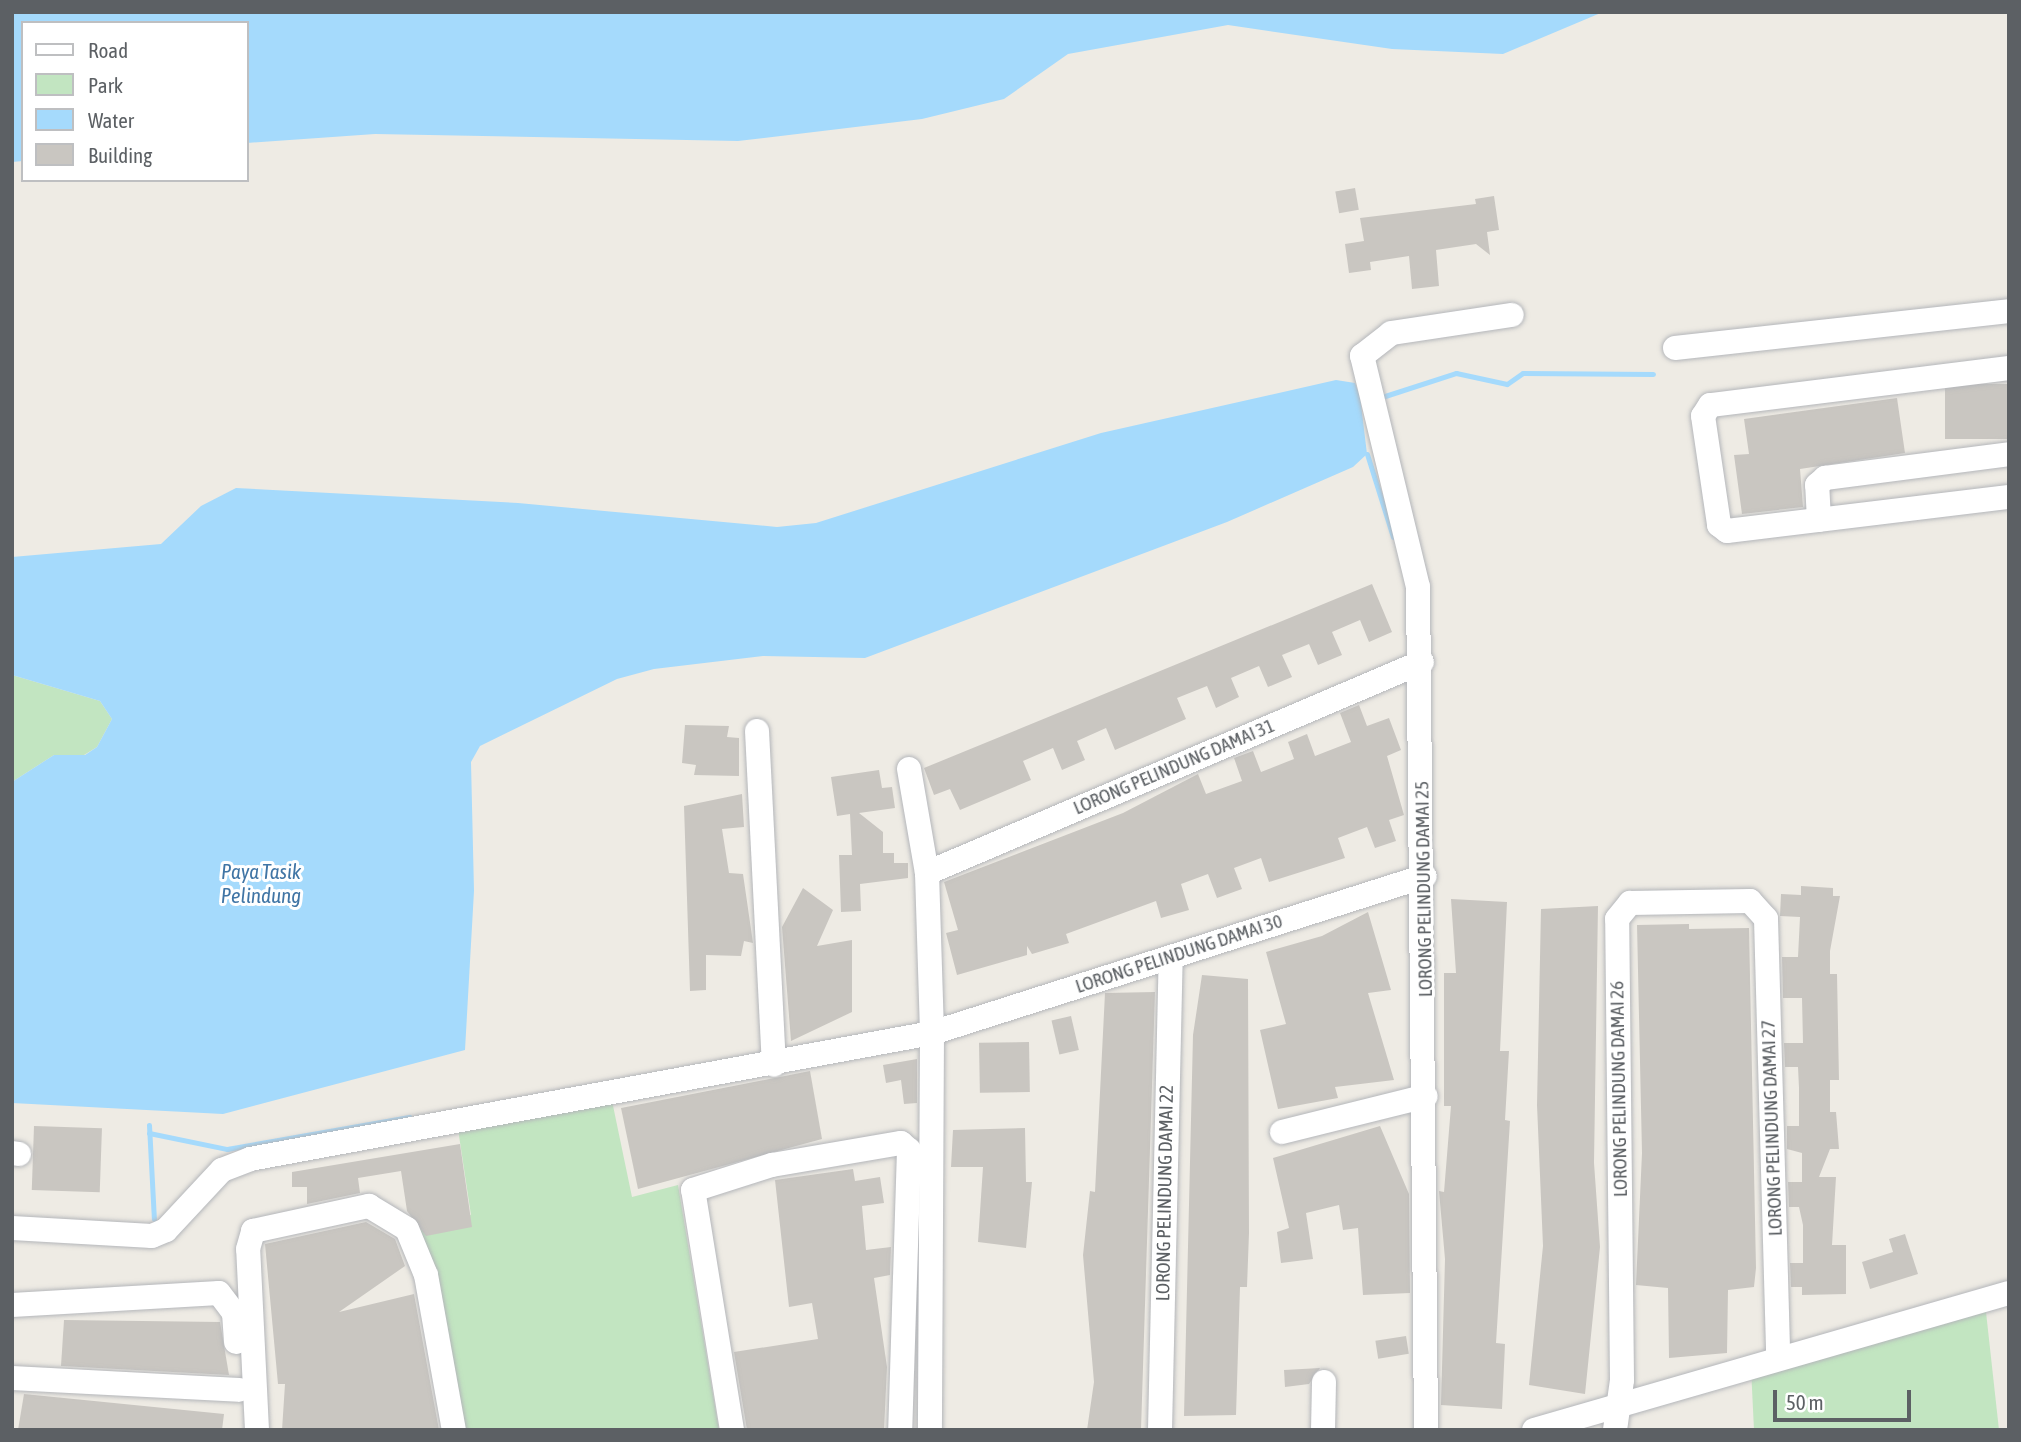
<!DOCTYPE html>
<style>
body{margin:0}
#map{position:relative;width:2021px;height:1442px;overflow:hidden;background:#eeebe4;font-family:"Asap Condensed",sans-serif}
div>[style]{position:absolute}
.green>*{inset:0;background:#c2e5c1}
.water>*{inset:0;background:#a5dafc}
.stream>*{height:5px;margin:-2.5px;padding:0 2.5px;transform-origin:2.5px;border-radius:2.5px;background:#a5dafc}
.building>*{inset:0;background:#c9c6c1;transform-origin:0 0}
.roads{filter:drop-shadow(0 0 2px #b4b6ba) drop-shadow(0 0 2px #b4b6ba)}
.minor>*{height:24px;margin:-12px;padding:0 12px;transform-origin:12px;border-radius:12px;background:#fff}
span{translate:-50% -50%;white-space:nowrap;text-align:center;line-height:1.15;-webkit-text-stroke:6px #fff;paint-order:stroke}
.street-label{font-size:19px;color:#5c6064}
.water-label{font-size:21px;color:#4075a5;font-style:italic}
.frame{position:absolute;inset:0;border:14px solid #5c6064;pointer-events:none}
.legend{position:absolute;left:21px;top:21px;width:228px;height:161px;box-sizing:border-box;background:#fff;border:2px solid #bebfc1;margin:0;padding:9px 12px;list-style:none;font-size:21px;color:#5c6064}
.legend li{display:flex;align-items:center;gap:14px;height:35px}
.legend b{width:35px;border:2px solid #bebfc1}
.scale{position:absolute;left:1773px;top:1390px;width:138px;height:32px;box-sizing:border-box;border:4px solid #5c6064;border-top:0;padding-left:9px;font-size:21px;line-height:24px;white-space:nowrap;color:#5c6064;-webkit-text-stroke:5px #fff;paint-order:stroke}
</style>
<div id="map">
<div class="green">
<i style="clip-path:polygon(12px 675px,100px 701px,112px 719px,97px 747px,84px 755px,54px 755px,12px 782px)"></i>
<i style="clip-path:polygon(611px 1096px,632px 1197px,678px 1185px,719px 1430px,455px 1430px,420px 1227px,471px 1215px,458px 1129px)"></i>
<i style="clip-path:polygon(1985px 1303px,1999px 1430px,1754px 1430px,1751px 1368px)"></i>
</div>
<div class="water">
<i style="clip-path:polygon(12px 12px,1603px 12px,1503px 54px,1392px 49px,1228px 25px,1068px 54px,1004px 99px,922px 119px,738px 141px,375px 134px,247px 143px,247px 23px,23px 23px,23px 161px,12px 162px)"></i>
<i style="clip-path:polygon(1336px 380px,1355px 383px,1360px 396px,1367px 454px,1353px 467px,1227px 522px,865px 658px,763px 656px,654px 669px,617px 679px,480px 746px,471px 762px,474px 891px,465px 1050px,223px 1114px,12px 1103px,12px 782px,54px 755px,85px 755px,97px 747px,112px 719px,100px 701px,12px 675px,12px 557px,161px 544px,201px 506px,236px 488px,518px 503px,777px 527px,816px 523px,1101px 433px)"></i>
</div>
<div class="stream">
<i style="left:1385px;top:396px;width:75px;rotate:-17.9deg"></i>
<i style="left:1456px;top:373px;width:52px;rotate:12.2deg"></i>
<i style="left:1507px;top:384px;width:19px;rotate:-35deg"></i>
<i style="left:1523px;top:373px;width:130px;rotate:0.4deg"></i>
<i style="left:1367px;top:454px;width:87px;rotate:72.6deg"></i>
<i style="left:149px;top:1125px;width:94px;rotate:87deg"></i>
<i style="left:149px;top:1133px;width:80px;rotate:11.6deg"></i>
<i style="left:227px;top:1149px;width:185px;rotate:-10deg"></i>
</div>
<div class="building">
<i style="left:1355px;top:188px;width:22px;height:20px;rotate:80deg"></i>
<i style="clip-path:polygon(1494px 196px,1499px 230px,1487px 232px,1490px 255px,1476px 244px,1436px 250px,1439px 286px,1412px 289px,1409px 256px,1370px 262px,1371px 270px,1349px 273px,1345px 244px,1364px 241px,1360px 218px,1476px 204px,1475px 199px)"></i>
<i style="left:2009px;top:384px;width:55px;height:64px;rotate:90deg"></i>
<i style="clip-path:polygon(1897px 398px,1905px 453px,1800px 469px,1803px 507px,1742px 514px,1734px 455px,1749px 454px,1744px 419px)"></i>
<i style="clip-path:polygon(1372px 584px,1392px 632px,1369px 642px,1360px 620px,1332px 632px,1342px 655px,1318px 665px,1309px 644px,1282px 655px,1292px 677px,1268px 687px,1259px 666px,1231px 678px,1239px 697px,1216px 708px,1207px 686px,1177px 698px,1186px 719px,1115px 750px,1106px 728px,1077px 741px,1085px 760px,1062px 770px,1053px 748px,1023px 761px,1031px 780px,960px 810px,950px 789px,934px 795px,924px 768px)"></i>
<i style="clip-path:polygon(1359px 705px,1367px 726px,1389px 718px,1401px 750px,1387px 756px,1404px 815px,1389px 820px,1396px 841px,1375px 848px,1367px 827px,1338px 838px,1345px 858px,1269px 882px,1261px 858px,1234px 868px,1242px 889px,1217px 898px,1208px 874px,1181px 884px,1189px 910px,1161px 918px,1156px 901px,1066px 934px,1069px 943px,1032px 954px,1027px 946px,1027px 955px,957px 975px,946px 933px,958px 930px,944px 882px,1123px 813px,1198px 774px,1206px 794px,1242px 781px,1234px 758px,1253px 751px,1261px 772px,1294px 759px,1288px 742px,1307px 734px,1315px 756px,1351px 742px,1340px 713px)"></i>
<i style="clip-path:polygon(685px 725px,729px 726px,727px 737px,739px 738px,739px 776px,694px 775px,696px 765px,682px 763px)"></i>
<i style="clip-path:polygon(879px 770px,882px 788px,892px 787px,895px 808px,859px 813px,883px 832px,883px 853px,894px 853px,894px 863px,908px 863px,908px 878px,860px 884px,861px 911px,841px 912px,839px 855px,852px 855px,850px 814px,837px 816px,831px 777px)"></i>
<i style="clip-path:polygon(742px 794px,744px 827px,722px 829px,729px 873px,743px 874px,753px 943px,744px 941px,741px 956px,706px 955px,706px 990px,690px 991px,684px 806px)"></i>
<i style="clip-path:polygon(1801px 886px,1833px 888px,1833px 896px,1840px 896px,1830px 951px,1830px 974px,1837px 974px,1839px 1080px,1830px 1080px,1830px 1112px,1836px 1112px,1839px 1149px,1830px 1149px,1819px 1177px,1836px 1177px,1832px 1245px,1846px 1245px,1846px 1294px,1802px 1295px,1802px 1287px,1791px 1287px,1790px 1263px,1803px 1263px,1803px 1225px,1799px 1207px,1789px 1207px,1788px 1182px,1802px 1182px,1802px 1153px,1787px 1149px,1787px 1126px,1799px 1126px,1799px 1088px,1798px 1067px,1785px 1067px,1784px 1043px,1803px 1043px,1802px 998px,1783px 998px,1782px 957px,1798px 957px,1800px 917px,1780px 916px,1781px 894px,1801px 895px)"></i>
<i style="clip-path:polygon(803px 888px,833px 910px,817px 946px,852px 940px,852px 1012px,791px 1041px,782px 927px)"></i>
<i style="clip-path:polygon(1451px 899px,1507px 902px,1500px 1051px,1509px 1051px,1505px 1120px,1510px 1121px,1496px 1343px,1505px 1344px,1502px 1409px,1441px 1405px,1445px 1259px,1439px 1191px,1444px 1192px,1451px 1106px,1444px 1106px,1444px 973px,1456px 973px)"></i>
<i style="clip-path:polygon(1598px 906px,1594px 1163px,1600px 1247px,1585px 1394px,1529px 1385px,1543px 1246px,1537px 1105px,1541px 909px)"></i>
<i style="clip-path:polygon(1368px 912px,1391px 990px,1368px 993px,1394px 1080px,1335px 1087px,1338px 1098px,1278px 1109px,1260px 1030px,1286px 1024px,1266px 952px,1322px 936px)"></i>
<i style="clip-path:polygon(1689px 924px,1689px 929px,1749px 928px,1756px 1268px,1754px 1287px,1728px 1290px,1727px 1353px,1669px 1358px,1668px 1288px,1636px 1285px,1642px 1153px,1637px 925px)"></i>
<i style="clip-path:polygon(1202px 975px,1248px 979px,1249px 1233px,1247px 1287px,1240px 1287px,1236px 1415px,1184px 1416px,1193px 1035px)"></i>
<i style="clip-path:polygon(1155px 992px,1141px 1430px,1087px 1430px,1094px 1382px,1083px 1255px,1090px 1191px,1095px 1192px,1105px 993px)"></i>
<i style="left:1071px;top:1016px;width:35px;height:20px;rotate:77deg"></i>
<i style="left:1029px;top:1042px;width:50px;height:50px;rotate:89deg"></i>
<i style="clip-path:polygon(917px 1059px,917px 1103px,904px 1104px,901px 1080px,886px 1083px,883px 1065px)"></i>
<i style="clip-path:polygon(810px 1071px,822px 1139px,638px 1189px,621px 1108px)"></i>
<i style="left:34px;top:1126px;width:68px;height:64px;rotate:2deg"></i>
<i style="clip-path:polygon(1380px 1126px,1409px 1194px,1410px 1293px,1363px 1295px,1358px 1228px,1343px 1230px,1339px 1205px,1306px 1213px,1313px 1259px,1281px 1263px,1277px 1232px,1289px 1228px,1273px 1158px)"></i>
<i style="clip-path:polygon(1025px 1128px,1026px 1182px,1032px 1182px,1026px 1248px,978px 1242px,983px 1167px,951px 1167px,953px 1130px)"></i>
<i style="clip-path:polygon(460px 1144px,472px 1227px,426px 1236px,407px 1211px,401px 1171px,358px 1178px,360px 1193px,307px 1204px,307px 1187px,292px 1187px,292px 1172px)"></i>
<i style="clip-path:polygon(853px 1169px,855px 1181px,880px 1177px,884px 1203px,862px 1206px,866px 1250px,891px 1247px,890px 1275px,874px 1278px,887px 1367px,884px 1430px,747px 1430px,734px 1352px,818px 1339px,812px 1303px,789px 1307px,775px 1180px)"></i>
<i style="clip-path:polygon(366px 1222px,395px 1239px,405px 1266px,339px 1312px,414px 1294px,439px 1430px,282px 1430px,285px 1384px,278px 1384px,265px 1244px)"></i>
<i style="clip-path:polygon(1905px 1234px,1918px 1274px,1870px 1289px,1862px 1262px,1893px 1252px,1889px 1239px)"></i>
<i style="clip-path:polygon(64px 1320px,220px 1322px,229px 1375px,61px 1366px)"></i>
<i style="left:1406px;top:1336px;width:18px;height:31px;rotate:81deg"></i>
<i style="clip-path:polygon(1320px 1368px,1309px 1384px,1285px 1387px,1284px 1370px)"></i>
<i style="clip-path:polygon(24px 1394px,224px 1414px,222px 1430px,18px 1430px)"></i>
</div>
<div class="roads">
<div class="minor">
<i style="left:1675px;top:348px;width:336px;rotate:-6.3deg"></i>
<i style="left:2009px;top:368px;width:301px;rotate:172.9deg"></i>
<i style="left:1710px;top:405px;width:13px;rotate:122deg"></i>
<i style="left:1703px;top:416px;width:110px;rotate:81.6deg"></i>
<i style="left:1719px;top:525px;width:10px;rotate:37deg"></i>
<i style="left:1727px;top:531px;width:284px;rotate:-6.9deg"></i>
<i style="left:1819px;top:520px;width:35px;rotate:-93deg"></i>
<i style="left:1817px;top:485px;width:11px;rotate:-41deg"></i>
<i style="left:1825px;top:478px;width:186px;rotate:-7.4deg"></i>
<i style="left:757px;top:731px;width:334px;rotate:87.1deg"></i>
<i style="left:909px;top:769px;width:106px;rotate:80.2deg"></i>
<i style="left:927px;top:873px;width:160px;rotate:88.2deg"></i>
<i style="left:932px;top:1033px;width:397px;rotate:90.3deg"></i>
<i style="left:927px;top:873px;width:538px;rotate:-23.09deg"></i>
<i style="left:1282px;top:1132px;width:148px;rotate:-14deg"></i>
<i style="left:12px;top:1153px;width:7px;rotate:8deg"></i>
<i style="left:12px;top:1228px;width:140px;rotate:3.3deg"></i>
<i style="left:152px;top:1236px;width:15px;rotate:-23deg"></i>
<i style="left:166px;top:1230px;width:82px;rotate:-47deg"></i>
<i style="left:222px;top:1170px;width:30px;rotate:-21deg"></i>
<i style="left:250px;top:1159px;width:694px;rotate:-10.47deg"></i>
<i style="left:932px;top:1033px;width:517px;rotate:-17.66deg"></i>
<i style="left:12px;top:1305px;width:207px;rotate:-3.3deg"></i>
<i style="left:219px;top:1293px;width:25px;rotate:53deg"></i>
<i style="left:234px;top:1313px;width:29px;rotate:86deg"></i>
<i style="left:12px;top:1378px;width:227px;rotate:3deg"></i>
<i style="left:257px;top:1430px;width:181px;rotate:-92.8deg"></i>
<i style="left:248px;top:1249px;width:19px;rotate:-74deg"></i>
<i style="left:253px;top:1231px;width:119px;rotate:-12.2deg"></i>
<i style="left:369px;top:1206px;width:44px;rotate:31.2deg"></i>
<i style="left:407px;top:1229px;width:50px;rotate:67.6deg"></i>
<i style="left:426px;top:1275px;width:158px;rotate:79.8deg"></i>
<i style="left:732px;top:1430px;width:243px;rotate:-99.2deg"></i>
<i style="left:693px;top:1190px;width:83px;rotate:-17.6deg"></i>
<i style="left:772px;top:1165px;width:131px;rotate:-9.7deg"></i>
<i style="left:901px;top:1143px;width:11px;rotate:41deg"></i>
<i style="left:909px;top:1150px;width:280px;rotate:91.8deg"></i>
<i style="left:1160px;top:1430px;width:473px;rotate:-88.7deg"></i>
<i style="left:1323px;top:1430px;width:48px;rotate:-88.8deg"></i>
<i style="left:1426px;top:1430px;width:843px;rotate:-90.54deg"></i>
<i style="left:1418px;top:587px;width:238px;rotate:-103.6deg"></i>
<i style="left:1362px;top:356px;width:37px;rotate:-38deg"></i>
<i style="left:1391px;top:333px;width:122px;rotate:-8.5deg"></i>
<i style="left:1534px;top:1430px;width:494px;rotate:-16.1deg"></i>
<i style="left:1615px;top:1430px;width:50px;rotate:-82deg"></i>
<i style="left:1622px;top:1380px;width:461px;rotate:-90.6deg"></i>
<i style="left:1617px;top:919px;width:21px;rotate:-51deg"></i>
<i style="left:1630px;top:903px;width:120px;rotate:-1deg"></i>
<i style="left:1750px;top:901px;width:24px;rotate:48deg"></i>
<i style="left:1766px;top:919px;width:435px;rotate:88.4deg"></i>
</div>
</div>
<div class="street-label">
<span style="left:1174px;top:767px;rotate:-23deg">LORONG PELINDUNG DAMAI 31</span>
<span style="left:1424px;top:889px;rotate:-91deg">LORONG PELINDUNG DAMAI 25</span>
<span style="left:1179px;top:954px;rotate:-18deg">LORONG PELINDUNG DAMAI 30</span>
<span style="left:1619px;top:1089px;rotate:-91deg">LORONG PELINDUNG DAMAI 26</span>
<span style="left:1772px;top:1128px;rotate:-92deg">LORONG PELINDUNG DAMAI 27</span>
<span style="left:1165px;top:1193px;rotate:-89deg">LORONG PELINDUNG DAMAI 22</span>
</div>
<div class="water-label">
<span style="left:261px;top:883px">Paya Tasik<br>Pelindung</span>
</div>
<div class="frame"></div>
<ul class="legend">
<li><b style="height:9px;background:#fff"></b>Road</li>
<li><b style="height:19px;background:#c2e5c1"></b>Park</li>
<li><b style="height:19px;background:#a5dafc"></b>Water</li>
<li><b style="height:19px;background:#c9c6c1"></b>Building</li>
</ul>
<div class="scale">50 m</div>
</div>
